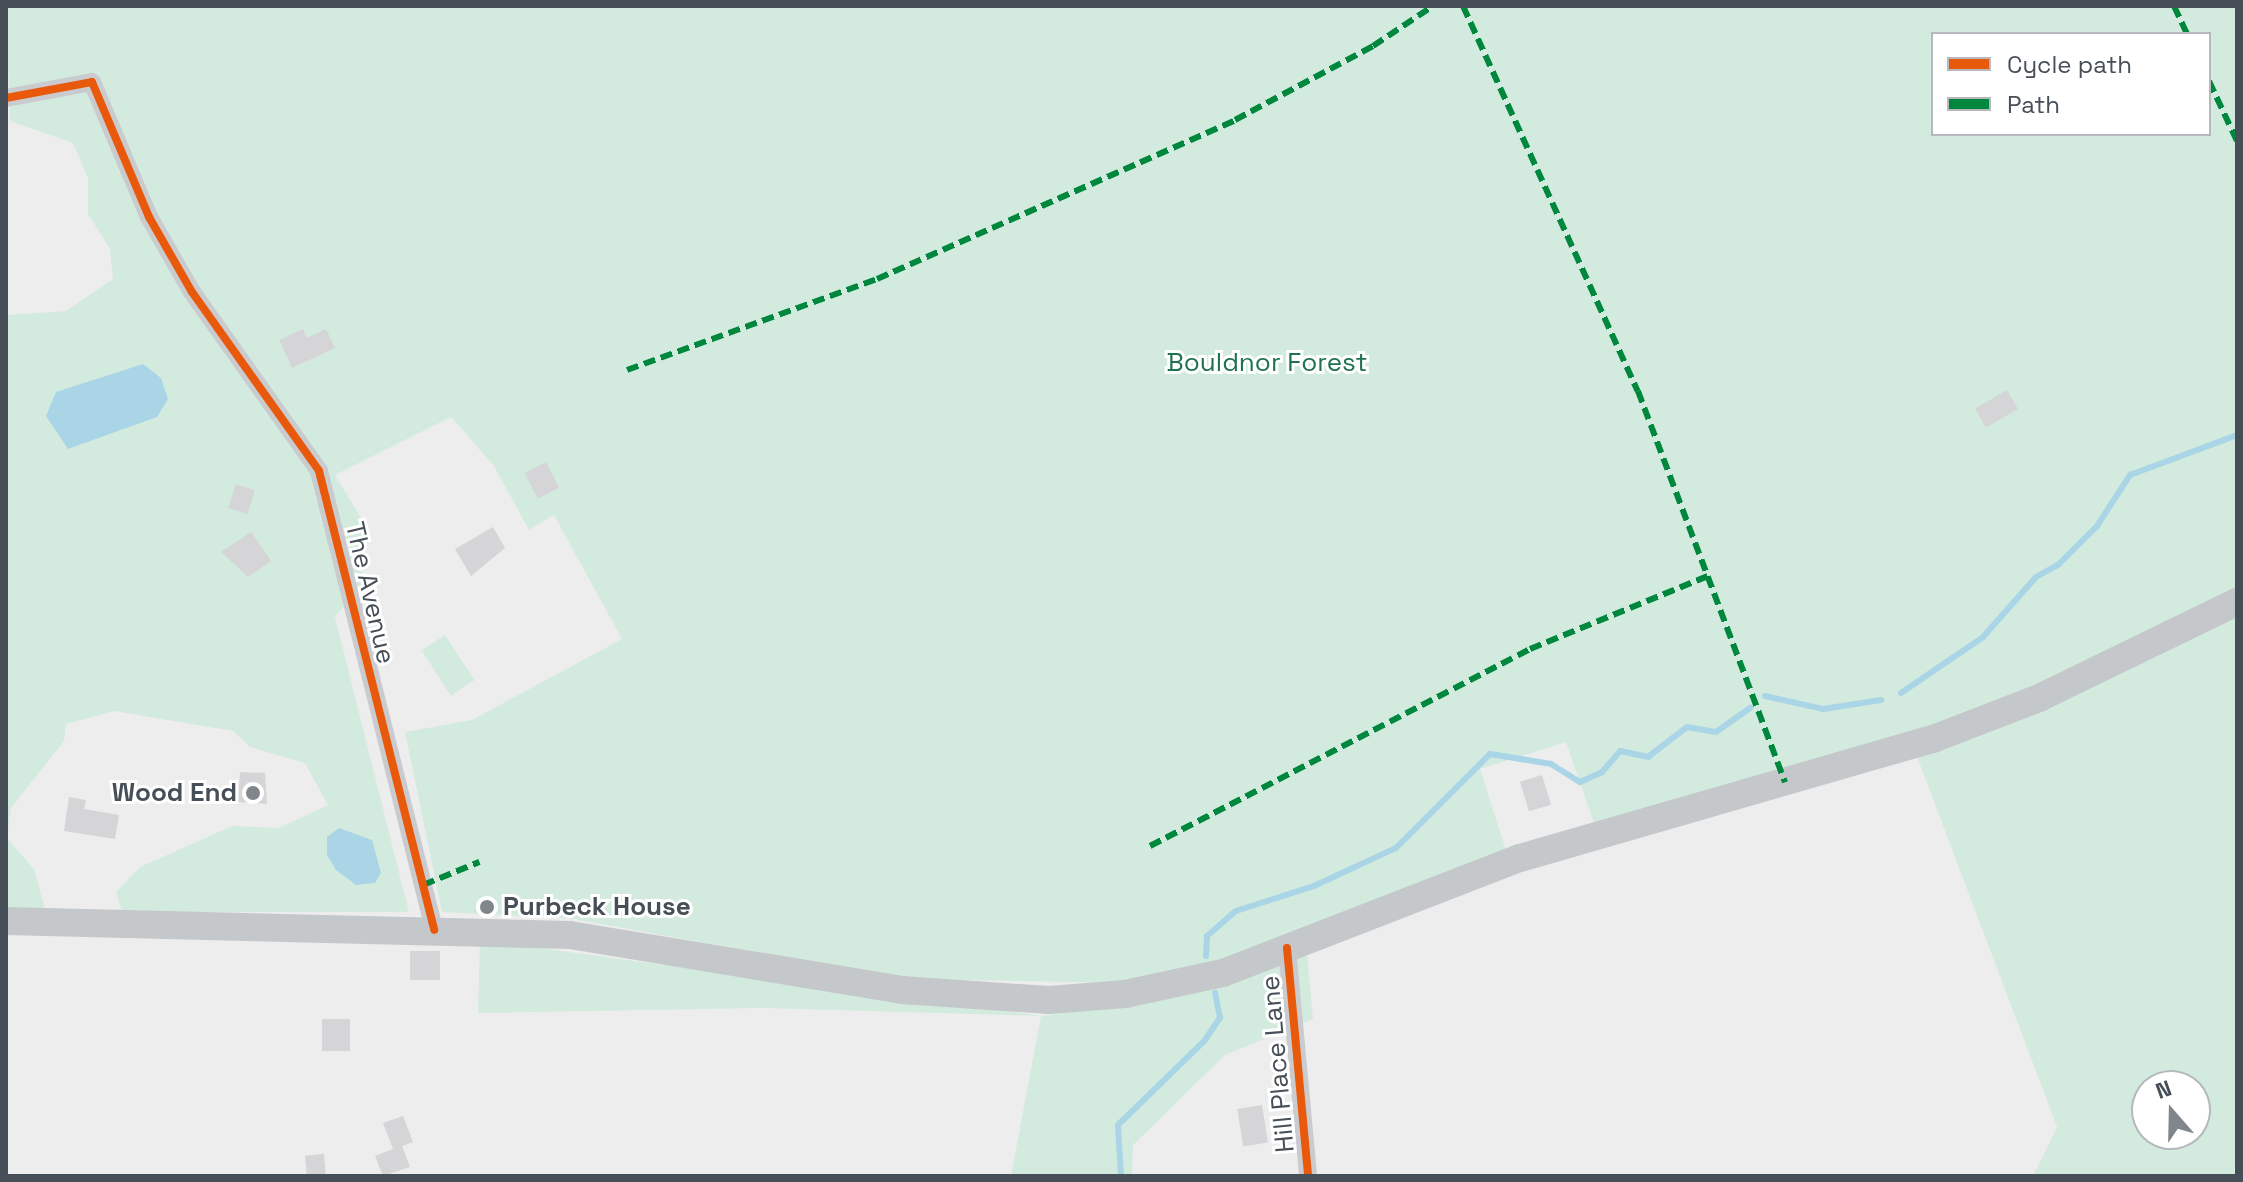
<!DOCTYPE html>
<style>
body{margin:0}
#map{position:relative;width:2243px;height:1182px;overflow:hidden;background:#eeeded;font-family:"Space Grotesk",sans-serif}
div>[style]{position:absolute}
.green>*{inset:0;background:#d3ebde;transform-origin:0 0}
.water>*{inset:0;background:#aad5e6}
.stream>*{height:6px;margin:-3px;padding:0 3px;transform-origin:3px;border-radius:3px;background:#aad5e6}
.building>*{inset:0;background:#d5d5d7;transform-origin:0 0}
.minor>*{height:18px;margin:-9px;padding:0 9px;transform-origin:9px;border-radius:9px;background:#c9cbce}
.primary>*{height:28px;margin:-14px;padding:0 14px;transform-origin:14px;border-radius:14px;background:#c5c8cb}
.quiet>*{height:6px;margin-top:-3px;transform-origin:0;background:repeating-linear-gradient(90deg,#00873e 0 12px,transparent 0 18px)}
.cycleway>*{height:8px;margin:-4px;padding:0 4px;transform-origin:4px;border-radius:4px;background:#e8590c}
.dots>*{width:22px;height:22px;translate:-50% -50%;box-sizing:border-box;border:4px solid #fff;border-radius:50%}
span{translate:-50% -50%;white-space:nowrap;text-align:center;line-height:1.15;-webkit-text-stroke:6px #fff;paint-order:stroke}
.park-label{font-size:26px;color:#1e724e}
.street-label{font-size:26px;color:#464e58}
.poi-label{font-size:26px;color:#464e58;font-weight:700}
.right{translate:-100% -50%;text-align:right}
.left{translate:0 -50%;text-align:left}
.frame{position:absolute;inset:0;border:8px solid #464e58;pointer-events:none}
.legend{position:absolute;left:1931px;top:32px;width:280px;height:104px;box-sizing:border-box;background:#fff;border:2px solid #b5b8bc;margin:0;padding:10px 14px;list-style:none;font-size:24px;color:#464e58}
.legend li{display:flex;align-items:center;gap:16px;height:40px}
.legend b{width:40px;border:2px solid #b5b8bc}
.north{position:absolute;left:2131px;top:1070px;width:80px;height:80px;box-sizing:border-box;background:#fff;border:2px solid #b5b8bc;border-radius:50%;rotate:340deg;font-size:22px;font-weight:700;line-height:32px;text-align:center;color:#464e58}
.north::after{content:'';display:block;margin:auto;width:28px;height:36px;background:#81868c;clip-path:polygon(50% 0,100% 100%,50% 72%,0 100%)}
</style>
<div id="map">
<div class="green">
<i style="clip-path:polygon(evenodd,6px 6px,2237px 6px,2237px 594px,2104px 660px,1914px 735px,1594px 823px,1566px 742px,1480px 769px,1506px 850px,1218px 963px,1124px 983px,902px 979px,568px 918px,442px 912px,405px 732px,472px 720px,622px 639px,554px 515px,529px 530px,494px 466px,451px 417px,335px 475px,360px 516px,364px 550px,360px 587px,335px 617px,409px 912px,122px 912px,116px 892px,140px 867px,232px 826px,279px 828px,328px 805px,305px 763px,250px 747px,233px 731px,114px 711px,66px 724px,64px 741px,11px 808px,7px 838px,34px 869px,45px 910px,6px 910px,6px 315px,66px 311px,113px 279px,110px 249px,88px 214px,88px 178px,73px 143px,10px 121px,6px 6px,1933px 34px,2209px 34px,2209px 134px,1933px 134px,1933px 34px)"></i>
<i style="clip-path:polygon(evenodd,2237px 611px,2237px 1176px,2033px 1176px,2057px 1127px,1916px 754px,2237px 611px,2147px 1086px,2195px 1086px,2195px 1134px,2147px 1134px,2147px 1086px)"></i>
<i style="left:445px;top:635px;width:54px;height:28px;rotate:57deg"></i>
<i style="clip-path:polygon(480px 940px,1042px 1016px,1194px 990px,1307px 953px,1313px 1019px,1225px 1055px,1133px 1145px,1132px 1176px,1011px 1176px,1041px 1016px,760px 1008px,478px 1013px)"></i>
</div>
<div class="water">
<i style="clip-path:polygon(143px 364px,161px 378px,168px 399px,157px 417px,68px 449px,46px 416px,56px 392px)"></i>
<i style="clip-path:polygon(339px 828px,372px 840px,381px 873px,375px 883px,356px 885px,336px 870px,327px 855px,327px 837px)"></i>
</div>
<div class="stream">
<i style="left:1901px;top:693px;width:99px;rotate:-34.3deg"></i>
<i style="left:1983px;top:637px;width:80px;rotate:-48.5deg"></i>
<i style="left:2036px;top:577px;width:26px;rotate:-29deg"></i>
<i style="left:2059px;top:564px;width:54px;rotate:-45deg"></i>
<i style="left:2097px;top:526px;width:61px;rotate:-57.1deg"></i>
<i style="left:2130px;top:475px;width:114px;rotate:-20.5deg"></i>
<i style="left:1765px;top:696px;width:59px;rotate:12.6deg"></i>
<i style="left:1823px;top:709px;width:59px;rotate:-8.8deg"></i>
<i style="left:1206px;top:956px;width:20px;rotate:-87deg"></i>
<i style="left:1207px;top:936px;width:38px;rotate:-41deg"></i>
<i style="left:1236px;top:911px;width:82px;rotate:-17.8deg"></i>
<i style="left:1314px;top:886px;width:90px;rotate:-24.9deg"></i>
<i style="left:1396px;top:848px;width:133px;rotate:-45deg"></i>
<i style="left:1490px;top:754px;width:62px;rotate:9.3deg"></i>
<i style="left:1551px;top:764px;width:34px;rotate:32deg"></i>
<i style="left:1580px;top:782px;width:24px;rotate:-24deg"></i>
<i style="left:1602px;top:772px;width:28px;rotate:-49deg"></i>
<i style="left:1620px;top:751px;width:29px;rotate:12deg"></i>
<i style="left:1648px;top:757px;width:49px;rotate:-37.6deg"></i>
<i style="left:1687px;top:727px;width:29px;rotate:10deg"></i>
<i style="left:1716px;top:732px;width:42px;rotate:-35.2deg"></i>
<i style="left:1121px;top:1176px;width:51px;rotate:-93.4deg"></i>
<i style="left:1118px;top:1125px;width:122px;rotate:-44.3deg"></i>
<i style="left:1205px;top:1040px;width:27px;rotate:-56deg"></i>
<i style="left:1220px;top:1018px;width:26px;rotate:-101deg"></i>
</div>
<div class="building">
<i style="clip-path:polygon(303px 329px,307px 338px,326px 329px,335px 348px,292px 368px,279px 340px)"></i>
<i style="left:2007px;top:390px;width:22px;height:37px;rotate:60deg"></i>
<i style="left:546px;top:462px;width:29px;height:24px;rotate:63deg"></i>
<i style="left:236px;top:484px;width:20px;height:25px;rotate:18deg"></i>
<i style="clip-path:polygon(493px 527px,505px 548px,471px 576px,455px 549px)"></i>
<i style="clip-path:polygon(251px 532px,271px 561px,248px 577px,221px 552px)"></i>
<i style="clip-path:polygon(240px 772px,265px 773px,267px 804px,238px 802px)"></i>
<i style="left:1542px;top:775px;width:31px;height:23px;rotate:73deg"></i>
<i style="clip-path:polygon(69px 797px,86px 800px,84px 809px,119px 815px,115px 839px,64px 831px)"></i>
<i style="left:440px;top:951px;width:29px;height:30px;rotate:90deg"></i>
<i style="left:322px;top:1019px;width:28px;height:32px"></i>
<i style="left:1262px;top:1105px;width:38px;height:25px;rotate:81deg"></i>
<i style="clip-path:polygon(403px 1116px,413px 1142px,402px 1146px,410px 1167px,383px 1176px,375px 1156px,393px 1149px,383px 1123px)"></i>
<i style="left:324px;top:1154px;width:22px;height:19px;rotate:85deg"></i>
</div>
<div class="minor">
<i style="left:6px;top:98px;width:87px;rotate:-10.5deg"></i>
<i style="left:92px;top:82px;width:147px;rotate:67.1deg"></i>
<i style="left:149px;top:217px;width:86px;rotate:60.2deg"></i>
<i style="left:192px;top:292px;width:219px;rotate:54.6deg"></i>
<i style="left:319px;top:471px;width:473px;rotate:75.9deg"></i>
<i style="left:1287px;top:948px;width:229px;rotate:84.7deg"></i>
</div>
<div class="primary">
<i style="left:6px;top:921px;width:564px;rotate:1.42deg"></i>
<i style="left:570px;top:935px;width:337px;rotate:9.4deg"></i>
<i style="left:902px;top:990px;width:147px;rotate:3.9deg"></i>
<i style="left:1049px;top:1000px;width:76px;rotate:-4.5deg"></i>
<i style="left:1125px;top:994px;width:100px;rotate:-12.1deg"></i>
<i style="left:1223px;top:973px;width:318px;rotate:-21.2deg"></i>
<i style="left:1520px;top:858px;width:430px;rotate:-16.1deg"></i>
<i style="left:1933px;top:739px;width:114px;rotate:-21.1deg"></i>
<i style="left:2039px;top:698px;width:220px;rotate:-25.9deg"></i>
</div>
<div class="quiet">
<i style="left:1463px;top:6px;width:423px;rotate:65.6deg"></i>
<i style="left:1638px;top:391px;width:418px;rotate:69.4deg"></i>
<i style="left:2174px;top:6px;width:31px;rotate:65deg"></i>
<i style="left:2209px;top:81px;width:66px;rotate:65deg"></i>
<i style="left:627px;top:370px;width:266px;rotate:-20deg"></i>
<i style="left:877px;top:279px;width:392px;rotate:-23.9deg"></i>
<i style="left:1235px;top:120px;width:157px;rotate:-28.2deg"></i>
<i style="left:1373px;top:46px;width:72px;rotate:-33.7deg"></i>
<i style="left:1150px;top:846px;width:428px;rotate:-27.4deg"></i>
<i style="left:1530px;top:649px;width:192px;rotate:-22.3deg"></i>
<i style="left:423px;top:885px;width:61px;rotate:-22.3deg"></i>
</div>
<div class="cycleway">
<i style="left:6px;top:98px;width:87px;rotate:-10.5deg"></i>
<i style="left:92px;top:82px;width:147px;rotate:67.1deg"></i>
<i style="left:149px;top:217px;width:86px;rotate:60.2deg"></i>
<i style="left:192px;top:292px;width:219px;rotate:54.6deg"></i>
<i style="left:319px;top:471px;width:473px;rotate:75.9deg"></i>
<i style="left:1287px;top:948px;width:229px;rotate:84.7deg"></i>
</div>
<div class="dots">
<i style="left:253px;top:793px;background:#81868c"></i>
<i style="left:487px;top:907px;background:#81868c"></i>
</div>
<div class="park-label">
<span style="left:1267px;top:363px">Bouldnor Forest</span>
</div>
<div class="street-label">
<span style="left:370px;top:593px;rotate:77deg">The Avenue</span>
<span style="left:1278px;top:1064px;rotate:-95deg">Hill Place Lane</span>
</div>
<div class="poi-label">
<span class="right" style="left:237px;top:793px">Wood End</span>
<span class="left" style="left:503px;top:907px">Purbeck House</span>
</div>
<div class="frame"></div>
<ul class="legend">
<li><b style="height:10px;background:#e8590c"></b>Cycle path</li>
<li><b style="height:10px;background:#00873e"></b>Path</li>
</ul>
<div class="north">N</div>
</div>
